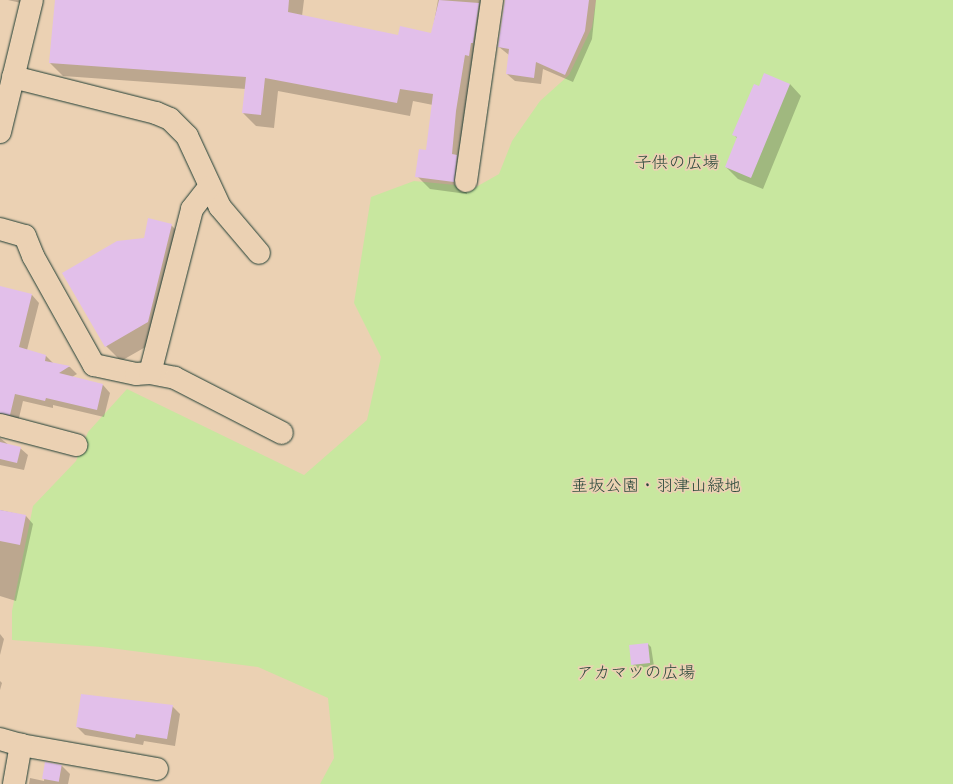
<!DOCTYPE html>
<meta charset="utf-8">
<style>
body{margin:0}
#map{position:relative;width:953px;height:784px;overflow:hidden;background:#ebd1b3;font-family:"Indie Flower","Klee One",sans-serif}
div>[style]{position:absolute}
.green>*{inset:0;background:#c8e79f}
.shadow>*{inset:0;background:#0003}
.building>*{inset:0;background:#e2bfea;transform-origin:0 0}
.roads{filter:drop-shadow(0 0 1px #1f3d34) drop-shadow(0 0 1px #1f3d34)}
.street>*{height:22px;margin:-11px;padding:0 11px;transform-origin:11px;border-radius:11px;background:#ebd1b3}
span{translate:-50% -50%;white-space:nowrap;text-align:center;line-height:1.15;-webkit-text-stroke:3.5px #ebd1b3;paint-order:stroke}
.park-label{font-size:17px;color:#274639}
</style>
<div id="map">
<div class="green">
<i style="clip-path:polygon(596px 0,953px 0,953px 784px,320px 784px,334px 758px,328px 698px,258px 667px,102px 647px,12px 640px,12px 611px,33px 506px,76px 461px,88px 432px,127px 389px,304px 475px,367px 420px,381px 357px,354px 303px,371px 197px,414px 181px,476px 187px,499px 174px,512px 141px,540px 101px,569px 75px,592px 27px)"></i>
</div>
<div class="shadow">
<i style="clip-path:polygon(8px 0,31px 0,30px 5px)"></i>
<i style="clip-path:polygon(56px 0,304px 0,302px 16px,399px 36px,432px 34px,438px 0,484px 0,467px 194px,430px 189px,417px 176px,427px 151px,433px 105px,413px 101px,410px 116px,278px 91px,274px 128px,256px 126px,243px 113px,246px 89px,63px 76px,50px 63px)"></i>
<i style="clip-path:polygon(506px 0,596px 0,592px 39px,573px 82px,543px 69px,541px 84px,515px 81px,507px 74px,509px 55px,499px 47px)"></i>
<i style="clip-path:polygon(790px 84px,801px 96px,763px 189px,738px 179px,726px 167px,738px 139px,734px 135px,760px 88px)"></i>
<i style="clip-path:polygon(171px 225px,186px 240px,163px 337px,121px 361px,106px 346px,145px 239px)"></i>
<i style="clip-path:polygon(0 287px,32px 295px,39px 303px,27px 350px,46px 356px,54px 364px,70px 367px,77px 374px,72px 377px,103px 385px,110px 393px,104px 417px,53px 405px,53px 408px,23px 401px,18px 422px,0 423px)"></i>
<i style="clip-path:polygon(0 438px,9px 445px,20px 448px,28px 455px,24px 470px,0 465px)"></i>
<i style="clip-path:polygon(0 510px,26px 516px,33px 524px,16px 601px,0 596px)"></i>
<i style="clip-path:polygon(0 634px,4px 639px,0 655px)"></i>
<i style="clip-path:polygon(648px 644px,651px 647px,654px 666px,637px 668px,633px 665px)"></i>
<i style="clip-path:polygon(0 681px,2px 683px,0 690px)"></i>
<i style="clip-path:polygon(172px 706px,180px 714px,175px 746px,144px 741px,143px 745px,85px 735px,77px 727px)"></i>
<i style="clip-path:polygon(46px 763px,62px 766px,70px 774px,68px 784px,29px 784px,30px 778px,44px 781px)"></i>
</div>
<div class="building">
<i style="clip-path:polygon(55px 0,289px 0,288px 12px,398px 35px,400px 26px,431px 33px,439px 0,479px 3px,473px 43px,471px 43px,469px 56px,465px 55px,456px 111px,452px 154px,457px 155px,454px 182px,415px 177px,419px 149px,426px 150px,433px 94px,400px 89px,397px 103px,265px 78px,261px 115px,242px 113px,246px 77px,49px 63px)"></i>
<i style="clip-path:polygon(505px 0,589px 0,585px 31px,565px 75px,536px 62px,534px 78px,506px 74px,509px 49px,498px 47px)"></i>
<i style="clip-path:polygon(764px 73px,790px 84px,751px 178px,725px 167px,737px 137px,732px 135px,754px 84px,759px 86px)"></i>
<i style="clip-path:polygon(148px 218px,172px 224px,148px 322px,105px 347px,62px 273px,117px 241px,144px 238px)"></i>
<i style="clip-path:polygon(0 286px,32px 294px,19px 347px,46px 355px,45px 361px,70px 366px,59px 373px,103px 384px,97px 410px,46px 398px,45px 401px,15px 394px,10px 415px,0 413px)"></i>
<i style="clip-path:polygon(0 442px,21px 447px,17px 463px,0 459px)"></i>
<i style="clip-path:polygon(0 510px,26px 515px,20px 545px,0 541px)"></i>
<i style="left:648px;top:643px;width:20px;height:19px;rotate:84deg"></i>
<i style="clip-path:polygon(81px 694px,173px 705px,167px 739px,136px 734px,135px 738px,76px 727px)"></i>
<i style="left:45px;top:762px;width:17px;height:17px;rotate:10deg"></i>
</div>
<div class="roads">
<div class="street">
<i style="left:13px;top:77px;width:147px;rotate:14.1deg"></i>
<i style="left:156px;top:113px;width:15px;rotate:23deg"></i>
<i style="left:170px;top:119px;width:24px;rotate:45deg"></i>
<i style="left:187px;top:136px;width:78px;rotate:65.1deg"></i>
<i style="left:220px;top:207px;width:60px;rotate:49.7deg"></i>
<i style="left:0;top:132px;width:136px;rotate:-76.4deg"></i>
<i style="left:466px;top:181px;width:183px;rotate:-81.8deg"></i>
<i style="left:0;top:229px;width:26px;rotate:16deg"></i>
<i style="left:25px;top:236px;width:22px;rotate:68deg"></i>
<i style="left:33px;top:256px;width:125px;rotate:60.8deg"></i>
<i style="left:94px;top:365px;width:43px;rotate:12.1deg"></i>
<i style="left:136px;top:374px;width:14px;rotate:-4deg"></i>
<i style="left:150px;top:373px;width:25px;rotate:11deg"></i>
<i style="left:175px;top:378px;width:120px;rotate:27.2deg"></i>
<i style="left:150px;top:373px;width:169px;rotate:-75.6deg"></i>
<i style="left:192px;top:209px;width:28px;rotate:-52deg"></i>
<i style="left:0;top:425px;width:79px;rotate:14.7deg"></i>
<i style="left:0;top:739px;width:22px;rotate:16deg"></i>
<i style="left:21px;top:745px;width:138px;rotate:10deg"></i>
<i style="left:14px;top:784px;width:40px;rotate:-80deg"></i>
</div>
</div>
<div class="park-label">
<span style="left:677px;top:164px">子供の広場</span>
<span style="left:656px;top:487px">垂坂公園・羽津山緑地</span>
<span style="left:636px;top:674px">アカマツの広場</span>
</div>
</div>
